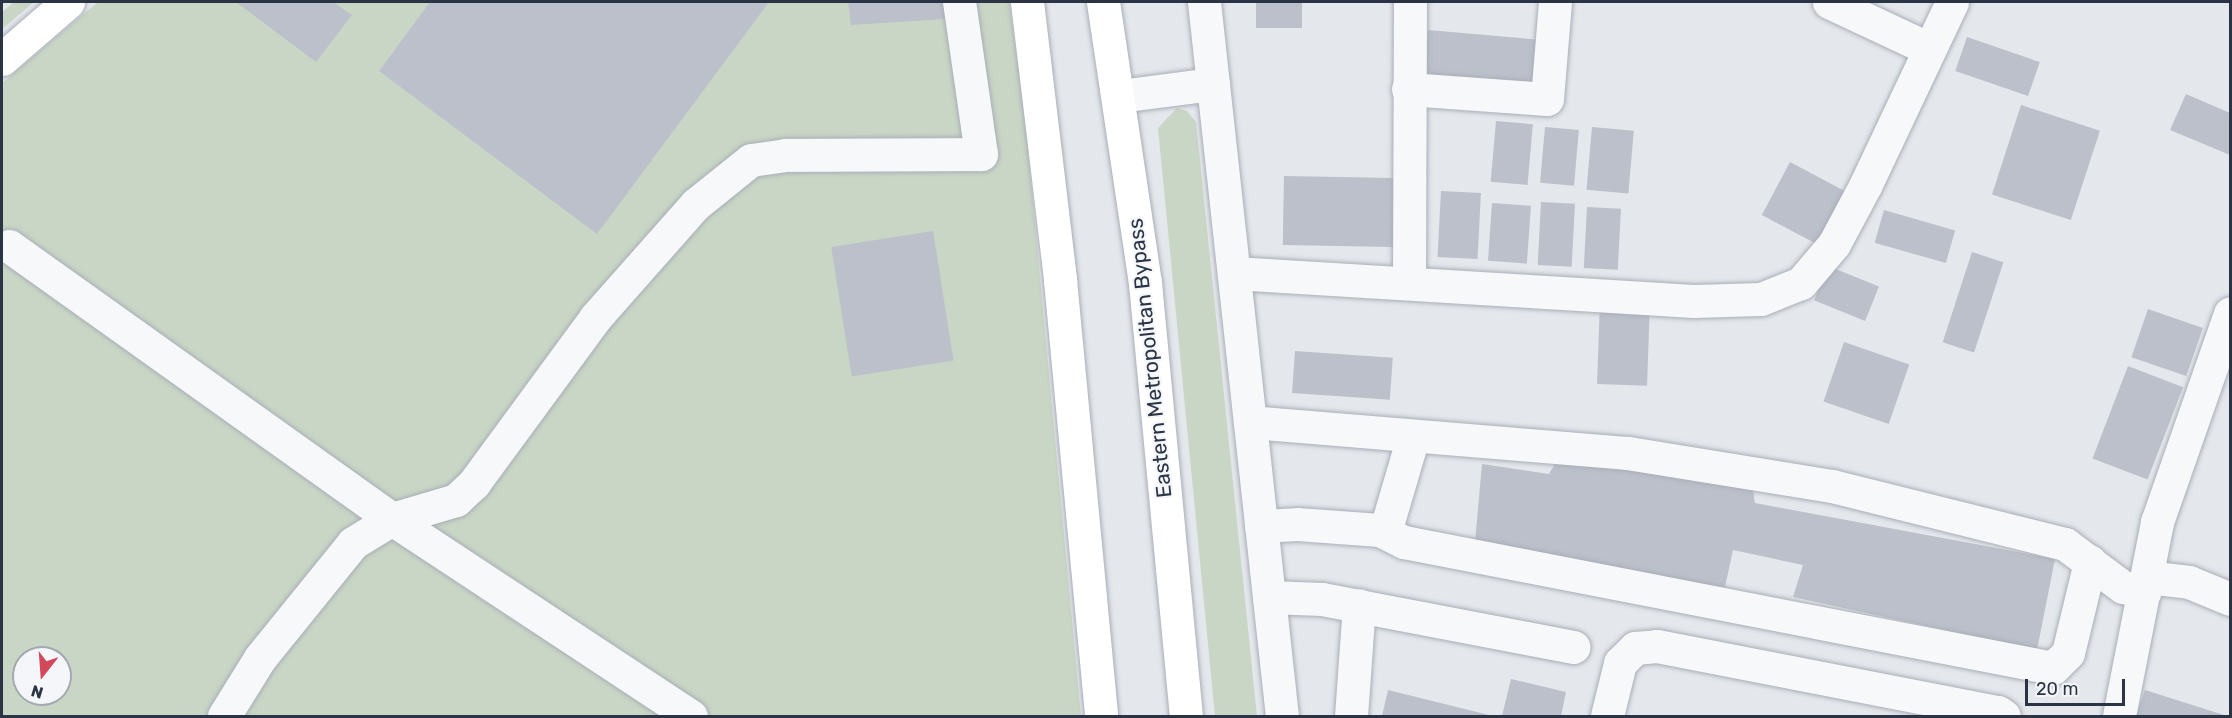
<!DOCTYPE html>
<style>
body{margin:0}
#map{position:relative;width:2232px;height:718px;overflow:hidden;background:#e4e7ec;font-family:Rubik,sans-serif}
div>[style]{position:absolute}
.green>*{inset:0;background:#c9d6c5}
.building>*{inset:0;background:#bbc0ca;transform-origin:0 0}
.roads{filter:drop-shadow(0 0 2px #a9aeb7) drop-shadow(0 0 2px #a9aeb7)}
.minor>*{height:33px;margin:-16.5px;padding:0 16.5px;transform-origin:16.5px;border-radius:16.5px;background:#f7f8fa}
.major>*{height:33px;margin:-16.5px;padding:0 16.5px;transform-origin:16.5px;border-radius:16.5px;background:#fff}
span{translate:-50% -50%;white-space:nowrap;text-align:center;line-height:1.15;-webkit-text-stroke:4.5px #f4f6f9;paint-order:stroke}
.street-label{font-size:21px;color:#2b3445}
.frame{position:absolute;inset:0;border:3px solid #2b3445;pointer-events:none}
.north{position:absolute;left:12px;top:646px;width:60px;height:60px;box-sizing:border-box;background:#f4f6f9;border:2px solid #a4a8b1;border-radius:50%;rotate:197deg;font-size:16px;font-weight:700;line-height:24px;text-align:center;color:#2b3445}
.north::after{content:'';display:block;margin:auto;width:21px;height:27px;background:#d1495b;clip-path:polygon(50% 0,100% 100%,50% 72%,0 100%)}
.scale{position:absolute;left:2025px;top:679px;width:100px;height:27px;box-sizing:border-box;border:3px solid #2b3445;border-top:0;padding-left:8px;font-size:18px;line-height:21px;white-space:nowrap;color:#2b3445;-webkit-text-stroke:4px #f4f6f9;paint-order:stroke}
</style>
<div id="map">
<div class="green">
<i style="clip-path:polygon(14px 2px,34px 2px,2px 29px,2px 12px)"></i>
<i style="clip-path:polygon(evenodd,98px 2px,1009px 2px,1023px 96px,1081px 716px,2px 716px,2px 83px,98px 2px,24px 658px,60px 658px,60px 694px,24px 694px,24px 658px)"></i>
<i style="clip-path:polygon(1177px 108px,1187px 111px,1196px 122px,1257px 716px,1215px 716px,1158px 128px)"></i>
</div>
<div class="building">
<i style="clip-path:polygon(236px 2px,333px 2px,352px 15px,316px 62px)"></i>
<i style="clip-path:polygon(430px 2px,769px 2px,597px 234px,379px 71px)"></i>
<i style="clip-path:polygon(848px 2px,944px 2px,945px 19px,851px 25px)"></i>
<i style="left:1302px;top:3px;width:25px;height:46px;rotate:90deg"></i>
<i style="left:1428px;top:30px;width:112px;height:44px;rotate:5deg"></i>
<i style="left:1967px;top:37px;width:77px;height:36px;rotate:19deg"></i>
<i style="clip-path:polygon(2186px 94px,2230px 113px,2230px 155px,2170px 130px)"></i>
<i style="left:2021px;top:105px;width:83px;height:94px;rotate:18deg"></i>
<i style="left:1496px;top:121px;width:37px;height:61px;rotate:5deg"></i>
<i style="left:1545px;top:127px;width:34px;height:56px;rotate:5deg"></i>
<i style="left:1592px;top:127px;width:42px;height:63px;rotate:5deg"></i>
<i style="left:1790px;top:162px;width:72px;height:60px;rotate:28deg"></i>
<i style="left:1284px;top:176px;width:110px;height:69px;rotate:1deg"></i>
<i style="left:1441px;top:191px;width:40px;height:66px;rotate:3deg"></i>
<i style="left:1541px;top:202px;width:34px;height:63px;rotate:3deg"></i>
<i style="left:1492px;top:203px;width:39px;height:58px;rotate:4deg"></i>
<i style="left:1587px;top:207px;width:34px;height:61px;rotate:3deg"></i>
<i style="left:1884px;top:210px;width:74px;height:34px;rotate:16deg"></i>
<i style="left:933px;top:231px;width:131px;height:103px;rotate:81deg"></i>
<i style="left:1972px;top:252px;width:33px;height:95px;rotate:18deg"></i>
<i style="left:1828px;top:266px;width:55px;height:37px;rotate:22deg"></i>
<i style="left:1600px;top:300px;width:50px;height:84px;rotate:2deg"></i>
<i style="left:2148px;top:309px;width:58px;height:51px;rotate:19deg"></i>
<i style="left:1844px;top:342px;width:69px;height:63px;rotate:19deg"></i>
<i style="left:1295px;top:351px;width:98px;height:42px;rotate:4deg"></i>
<i style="left:2128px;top:366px;width:59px;height:99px;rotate:21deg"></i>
<i style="clip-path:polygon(1562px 452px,1752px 484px,1755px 503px,2055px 559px,2037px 650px,1793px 597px,1803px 565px,1733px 550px,1725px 587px,1474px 553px,1482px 464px,1549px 474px)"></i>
<i style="clip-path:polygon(1511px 679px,1566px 692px,1561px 716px,1502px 716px)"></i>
<i style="clip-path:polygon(1388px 690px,1493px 716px,1382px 716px)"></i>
<i style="clip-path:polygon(2145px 690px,2227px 716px,2136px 716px)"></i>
</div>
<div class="roads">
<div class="minor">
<i style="left:1204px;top:2px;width:718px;rotate:83.77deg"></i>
<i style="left:1829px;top:2px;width:108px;rotate:25.1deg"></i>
<i style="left:1408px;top:89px;width:139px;rotate:4.1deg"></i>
<i style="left:1547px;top:99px;width:97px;rotate:-85.3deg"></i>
<i style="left:1119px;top:96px;width:95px;rotate:-7.3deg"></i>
<i style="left:9px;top:246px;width:470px;rotate:35.5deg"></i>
<i style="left:392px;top:519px;width:358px;rotate:33.4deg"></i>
<i style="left:1234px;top:273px;width:460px;rotate:3.5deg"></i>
<i style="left:1693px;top:301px;width:68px;rotate:-1.7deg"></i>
<i style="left:1761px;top:299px;width:43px;rotate:-21.8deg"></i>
<i style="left:1801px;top:283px;width:51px;rotate:-49.8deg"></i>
<i style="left:1834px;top:244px;width:68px;rotate:-61.9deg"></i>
<i style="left:1866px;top:184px;width:201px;rotate:-64.7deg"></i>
<i style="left:1409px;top:283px;width:281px;rotate:-89.8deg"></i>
<i style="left:1250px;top:422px;width:379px;rotate:4.7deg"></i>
<i style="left:1628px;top:453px;width:207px;rotate:9.2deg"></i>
<i style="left:1832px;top:486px;width:240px;rotate:14deg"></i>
<i style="left:2065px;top:544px;width:72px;rotate:36.6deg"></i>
<i style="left:2123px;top:587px;width:22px;rotate:13deg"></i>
<i style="left:1261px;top:526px;width:36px;rotate:-3deg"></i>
<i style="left:1297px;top:524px;width:83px;rotate:4.1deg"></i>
<i style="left:1380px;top:530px;width:27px;rotate:27deg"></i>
<i style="left:1404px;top:542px;width:661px;rotate:10.99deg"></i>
<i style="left:2053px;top:668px;width:21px;rotate:-45deg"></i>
<i style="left:2068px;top:653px;width:94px;rotate:-76.4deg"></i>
<i style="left:1385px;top:532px;width:99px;rotate:-73.6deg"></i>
<i style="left:2147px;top:577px;width:42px;rotate:6.8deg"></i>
<i style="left:2189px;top:582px;width:44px;rotate:22.5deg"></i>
<i style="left:1269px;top:597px;width:53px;rotate:2.2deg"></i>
<i style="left:1322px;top:599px;width:256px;rotate:10.8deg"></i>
<i style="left:224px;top:716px;width:68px;rotate:-58.2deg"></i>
<i style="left:260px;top:658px;width:148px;rotate:-51deg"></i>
<i style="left:353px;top:543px;width:46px;rotate:-31.6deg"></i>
<i style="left:392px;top:519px;width:67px;rotate:-16.5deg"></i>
<i style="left:456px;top:500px;width:25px;rotate:-43deg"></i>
<i style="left:474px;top:483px;width:205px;rotate:-53.7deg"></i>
<i style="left:595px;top:318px;width:152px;rotate:-48.5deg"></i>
<i style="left:696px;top:204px;width:70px;rotate:-38.7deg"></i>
<i style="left:751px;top:160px;width:34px;rotate:-8deg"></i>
<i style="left:785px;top:155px;width:196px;rotate:-0.3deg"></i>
<i style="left:981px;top:154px;width:154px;rotate:-98.2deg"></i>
<i style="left:1351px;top:716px;width:111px;rotate:-85.9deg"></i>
<i style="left:1607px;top:716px;width:55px;rotate:-76.2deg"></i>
<i style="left:1620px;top:663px;width:21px;rotate:-45deg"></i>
<i style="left:1635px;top:648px;width:22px;rotate:-5deg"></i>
<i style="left:1657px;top:646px;width:347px;rotate:11deg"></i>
<i style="left:1998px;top:712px;width:7px;rotate:34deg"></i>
<i style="left:2119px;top:716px;width:198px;rotate:-78.9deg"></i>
<i style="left:2157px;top:522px;width:221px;rotate:-70.7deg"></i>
</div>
<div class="major">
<i style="left:1027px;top:2px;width:280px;rotate:83.2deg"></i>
<i style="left:1060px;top:280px;width:438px;rotate:84.6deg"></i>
<i style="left:1103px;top:2px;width:284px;rotate:81.5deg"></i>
<i style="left:1145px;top:283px;width:435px;rotate:84.6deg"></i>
<i style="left:2px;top:59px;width:87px;rotate:-40.8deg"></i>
</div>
</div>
<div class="street-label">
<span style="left:1150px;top:358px;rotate:-96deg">Eastern Metropolitan Bypass</span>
</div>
<div class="frame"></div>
<div class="north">N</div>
<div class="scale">20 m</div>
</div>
